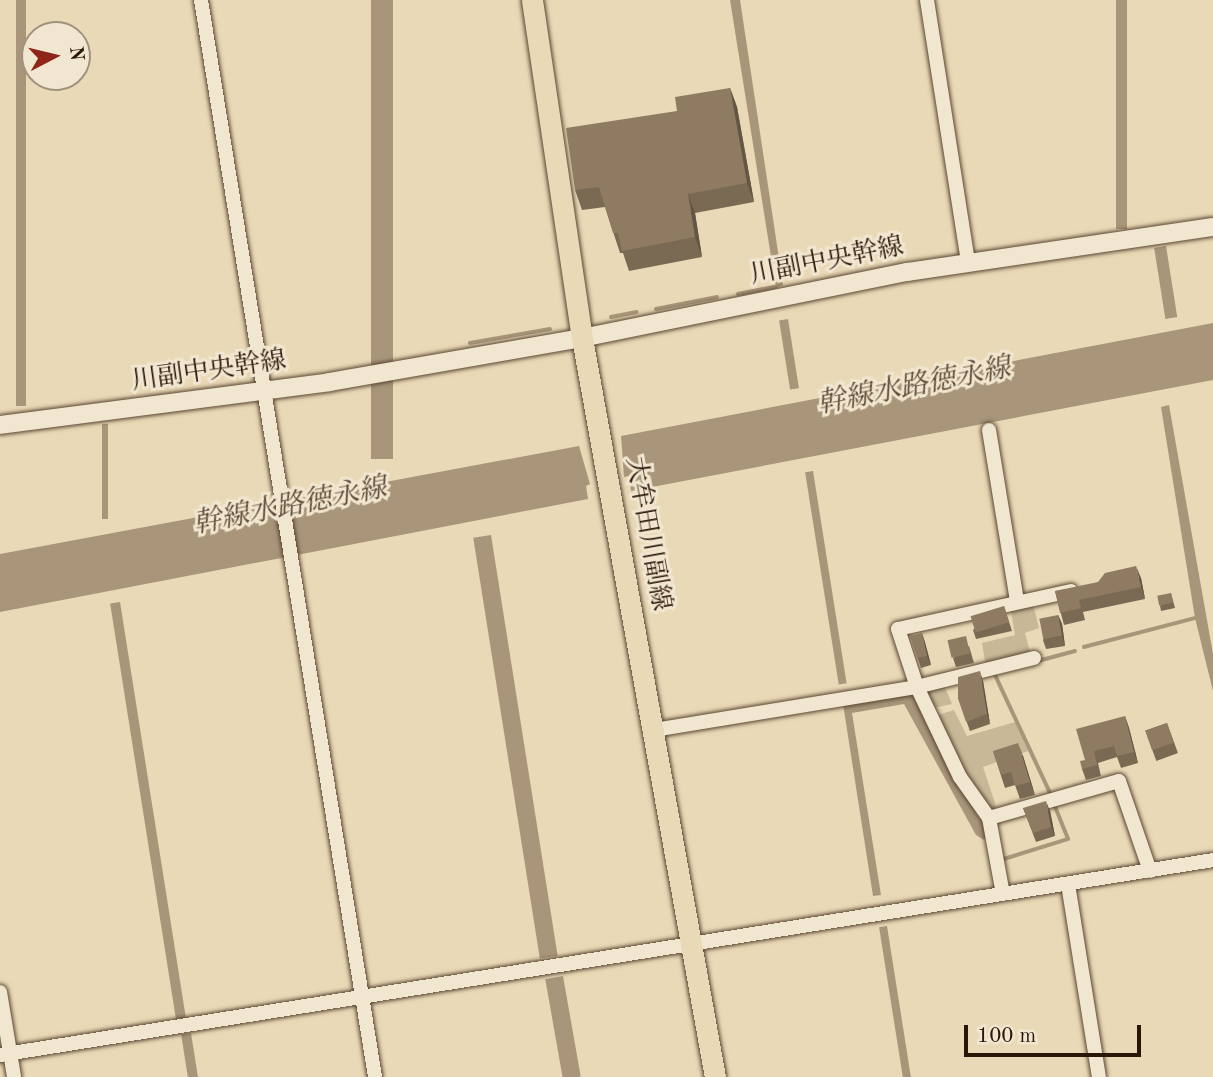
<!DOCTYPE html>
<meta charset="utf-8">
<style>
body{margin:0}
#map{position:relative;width:1213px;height:1077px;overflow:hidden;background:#ead9b6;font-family:"Old Standard TT","Noto Serif JP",serif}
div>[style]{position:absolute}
.green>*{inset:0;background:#c9b898}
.water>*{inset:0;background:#a9967a;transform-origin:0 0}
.stream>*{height:3.5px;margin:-1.75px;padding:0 1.75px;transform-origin:1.75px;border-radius:1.75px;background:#a9967a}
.roads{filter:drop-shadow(0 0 2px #5a4633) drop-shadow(0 0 2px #5a4633)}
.minor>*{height:14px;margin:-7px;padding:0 7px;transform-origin:7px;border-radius:7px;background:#f1e6d0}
.tertiary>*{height:18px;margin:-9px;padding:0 9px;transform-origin:9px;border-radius:9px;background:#f1e6d0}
.primary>*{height:21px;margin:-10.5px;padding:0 10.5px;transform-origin:10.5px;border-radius:10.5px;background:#ead9b6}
.wall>*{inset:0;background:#7a6a54;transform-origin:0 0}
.shaded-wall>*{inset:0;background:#635645}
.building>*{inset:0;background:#8e7b62;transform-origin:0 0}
span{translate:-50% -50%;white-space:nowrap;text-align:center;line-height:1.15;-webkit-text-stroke:6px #f1e6d0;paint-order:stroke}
.street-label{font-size:26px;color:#2a1507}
.water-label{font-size:28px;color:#5d4935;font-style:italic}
.north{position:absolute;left:21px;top:21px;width:70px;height:70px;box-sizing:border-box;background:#f1e6d0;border:2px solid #a19280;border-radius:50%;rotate:83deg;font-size:19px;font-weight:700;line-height:28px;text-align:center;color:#2a1507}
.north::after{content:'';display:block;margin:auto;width:24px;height:32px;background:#8f2418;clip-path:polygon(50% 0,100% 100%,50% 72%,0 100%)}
.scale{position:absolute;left:964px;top:1025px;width:177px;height:32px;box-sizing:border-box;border:4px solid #2a1507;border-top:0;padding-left:9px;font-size:21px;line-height:24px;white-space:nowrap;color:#2a1507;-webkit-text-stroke:5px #f1e6d0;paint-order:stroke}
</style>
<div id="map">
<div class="green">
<i style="clip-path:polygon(1033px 604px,1039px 628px,1025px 633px,1030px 652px,986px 667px,982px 643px,1015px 635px,1010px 606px)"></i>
<i style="clip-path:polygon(944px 685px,952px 704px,933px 708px,924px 690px)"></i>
<i style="clip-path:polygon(954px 710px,967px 736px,1015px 722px,1028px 751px,983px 767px,997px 809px,987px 811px,935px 716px)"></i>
</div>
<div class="water">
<i style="left:16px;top:0;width:10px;height:406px"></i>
<i style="left:371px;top:0;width:22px;height:459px"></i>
<i style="clip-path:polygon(730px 0,740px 0,783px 285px,776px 288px)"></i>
<i style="left:1116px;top:0;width:11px;height:229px"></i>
<i style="left:1166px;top:246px;width:72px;height:12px;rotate:81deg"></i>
<i style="left:788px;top:319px;width:70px;height:9px;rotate:81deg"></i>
<i style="clip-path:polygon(1213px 323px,1213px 380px,631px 491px,629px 476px,624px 477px,621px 436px)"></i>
<i style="clip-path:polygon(1169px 405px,1213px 654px,1213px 691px,1195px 618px,1161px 407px)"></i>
<i style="left:102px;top:424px;width:6px;height:95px"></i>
<i style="clip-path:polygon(579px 446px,590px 484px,586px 486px,588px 499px,0 612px,0 554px)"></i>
<i style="left:813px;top:471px;width:215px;height:8px;rotate:81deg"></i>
<i style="left:491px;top:535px;width:426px;height:18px;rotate:81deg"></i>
<i style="left:120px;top:602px;width:421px;height:10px;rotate:81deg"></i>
<i style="clip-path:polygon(913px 694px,956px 782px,990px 834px,984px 840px,976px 835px,904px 704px,852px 713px,881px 895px,873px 896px,843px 704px)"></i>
<i style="left:887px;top:926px;width:153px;height:8px;rotate:81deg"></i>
<i style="left:563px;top:976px;width:102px;height:18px;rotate:80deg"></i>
<i style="left:191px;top:1033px;width:45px;height:10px;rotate:81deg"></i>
</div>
<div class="stream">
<i style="left:738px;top:294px;width:38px;rotate:-11deg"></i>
<i style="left:656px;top:309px;width:62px;rotate:-11.1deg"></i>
<i style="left:611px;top:317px;width:26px;rotate:-11deg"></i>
<i style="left:470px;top:343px;width:81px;rotate:-9.9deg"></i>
<i style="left:1084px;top:647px;width:115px;rotate:-14.6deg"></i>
<i style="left:1038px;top:661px;width:38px;rotate:-15deg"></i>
<i style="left:994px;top:672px;width:132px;rotate:65deg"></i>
<i style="left:1004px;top:859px;width:67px;rotate:-17.4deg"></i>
<i style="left:1068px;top:839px;width:37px;rotate:-112deg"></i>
</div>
<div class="roads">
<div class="minor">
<i style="left:201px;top:0;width:1091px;rotate:80.82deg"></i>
<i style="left:927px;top:0;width:265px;rotate:81.1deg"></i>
<i style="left:989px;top:430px;width:173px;rotate:80.7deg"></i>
<i style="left:1034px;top:658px;width:121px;rotate:166.1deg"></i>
<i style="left:917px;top:687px;width:61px;rotate:-108.1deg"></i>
<i style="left:898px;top:629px;width:177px;rotate:-12.4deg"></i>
<i style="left:654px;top:730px;width:266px;rotate:-9.3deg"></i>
<i style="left:917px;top:687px;width:100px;rotate:64.5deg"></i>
<i style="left:960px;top:777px;width:50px;rotate:54.7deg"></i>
<i style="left:989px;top:818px;width:77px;rotate:79.6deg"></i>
<i style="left:989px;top:818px;width:135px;rotate:-15.9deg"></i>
<i style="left:1119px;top:781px;width:95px;rotate:71deg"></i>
<i style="left:1068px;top:884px;width:195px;rotate:80.9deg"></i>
<i style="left:0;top:992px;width:86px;rotate:80.6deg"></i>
<i style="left:0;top:1055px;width:1229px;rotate:-9.13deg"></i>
</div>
<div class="tertiary">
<i style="left:0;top:425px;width:332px;rotate:-7.4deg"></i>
<i style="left:329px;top:382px;width:257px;rotate:-9.9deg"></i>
<i style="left:582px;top:338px;width:332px;rotate:-11.5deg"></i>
<i style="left:907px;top:272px;width:309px;rotate:-8.4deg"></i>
</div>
<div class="primary">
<i style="left:532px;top:0;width:342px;rotate:81.6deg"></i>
<i style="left:582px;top:338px;width:751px;rotate:79.8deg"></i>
</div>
</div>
<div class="wall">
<i style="clip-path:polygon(730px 88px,737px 107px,754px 202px,695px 213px,702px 257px,629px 271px,623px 253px,620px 253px,605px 207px,582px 210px,575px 190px,677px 111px)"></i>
<i style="clip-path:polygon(1141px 578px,1145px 599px,1083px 612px,1085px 620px,1064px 625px,1055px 591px)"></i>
<i style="clip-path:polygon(1171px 593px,1175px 608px,1161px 611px,1160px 606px)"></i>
<i style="clip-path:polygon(1004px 606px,1012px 631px,976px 639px,973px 630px)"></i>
<i style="clip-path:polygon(1058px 615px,1062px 624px,1065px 646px,1046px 649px,1043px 640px)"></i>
<i style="clip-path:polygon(922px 633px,931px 665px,921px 668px,910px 636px)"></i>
<i style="clip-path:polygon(969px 646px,974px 663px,956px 667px,953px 658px)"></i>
<i style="clip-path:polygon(983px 681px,990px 724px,970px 731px,958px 698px)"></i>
<i style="clip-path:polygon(1125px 716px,1129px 728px,1138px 763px,1121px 768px,1117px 757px,1098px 763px,1101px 776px,1086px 780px,1082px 769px,1085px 760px)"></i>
<i style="left:1167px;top:723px;width:32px;height:23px;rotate:70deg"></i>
<i style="clip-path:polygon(993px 751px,1023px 756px,1035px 795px,1020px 799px,1015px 785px,1005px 788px)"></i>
<i style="clip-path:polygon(1023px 808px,1050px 811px,1055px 836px,1036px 842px)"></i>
</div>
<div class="shaded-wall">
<i style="clip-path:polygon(730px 88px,737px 107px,754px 202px,747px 183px)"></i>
<i style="clip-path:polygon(688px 194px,695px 213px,702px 257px,695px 237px)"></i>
<i style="clip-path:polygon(1136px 566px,1141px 578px,1145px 599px,1141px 587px)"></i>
<i style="clip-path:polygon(1058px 615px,1062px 624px,1065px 646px,1062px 636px)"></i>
<i style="clip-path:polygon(922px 633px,925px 642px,931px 665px,927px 656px)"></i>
<i style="clip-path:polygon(980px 671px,983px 681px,990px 724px,987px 714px)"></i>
<i style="clip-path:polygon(1125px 716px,1129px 728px,1138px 763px,1134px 752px)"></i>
<i style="clip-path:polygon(1018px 743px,1023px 756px,1035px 795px,1030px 782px)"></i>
<i style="clip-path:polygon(1046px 801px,1050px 811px,1055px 836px,1051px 827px)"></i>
</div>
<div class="building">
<i style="clip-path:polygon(730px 88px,747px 183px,688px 194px,695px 237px,622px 251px,618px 233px,613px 233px,599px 187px,575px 190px,566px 128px,677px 111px,675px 97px)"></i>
<i style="clip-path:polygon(1136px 566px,1141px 587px,1079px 600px,1081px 608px,1060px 613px,1055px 591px,1098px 582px,1105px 573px)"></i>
<i style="left:1171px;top:593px;width:10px;height:14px;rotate:79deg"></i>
<i style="left:1004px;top:606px;width:17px;height:35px;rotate:73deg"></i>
<i style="left:1058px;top:615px;width:21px;height:19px;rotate:79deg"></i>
<i style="clip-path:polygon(922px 633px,927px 656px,917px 658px,910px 636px)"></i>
<i style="left:966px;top:636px;width:18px;height:19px;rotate:77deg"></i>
<i style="clip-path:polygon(980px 671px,987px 714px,966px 722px,958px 698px,958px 677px)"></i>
<i style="clip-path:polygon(1125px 716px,1134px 752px,1117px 756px,1114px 746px,1094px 751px,1097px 765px,1082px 769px,1080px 761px,1085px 760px,1076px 729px)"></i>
<i style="left:1167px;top:723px;width:21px;height:23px;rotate:71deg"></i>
<i style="clip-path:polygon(1018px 743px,1030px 782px,1015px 786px,1011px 772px,1001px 775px,993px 751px)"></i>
<i style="clip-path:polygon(1046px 801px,1051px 827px,1033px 833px,1023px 808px)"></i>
</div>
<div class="street-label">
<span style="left:827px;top:262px;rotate:-11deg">川副中央幹線</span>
<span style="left:209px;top:372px;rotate:-8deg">川副中央幹線</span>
<span style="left:647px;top:534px;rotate:80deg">大牟田川副線</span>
</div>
<div class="water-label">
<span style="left:914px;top:387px;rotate:-11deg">幹線水路徳永線</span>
<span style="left:290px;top:507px;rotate:-11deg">幹線水路徳永線</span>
</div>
<div class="north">N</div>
<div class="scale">100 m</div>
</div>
